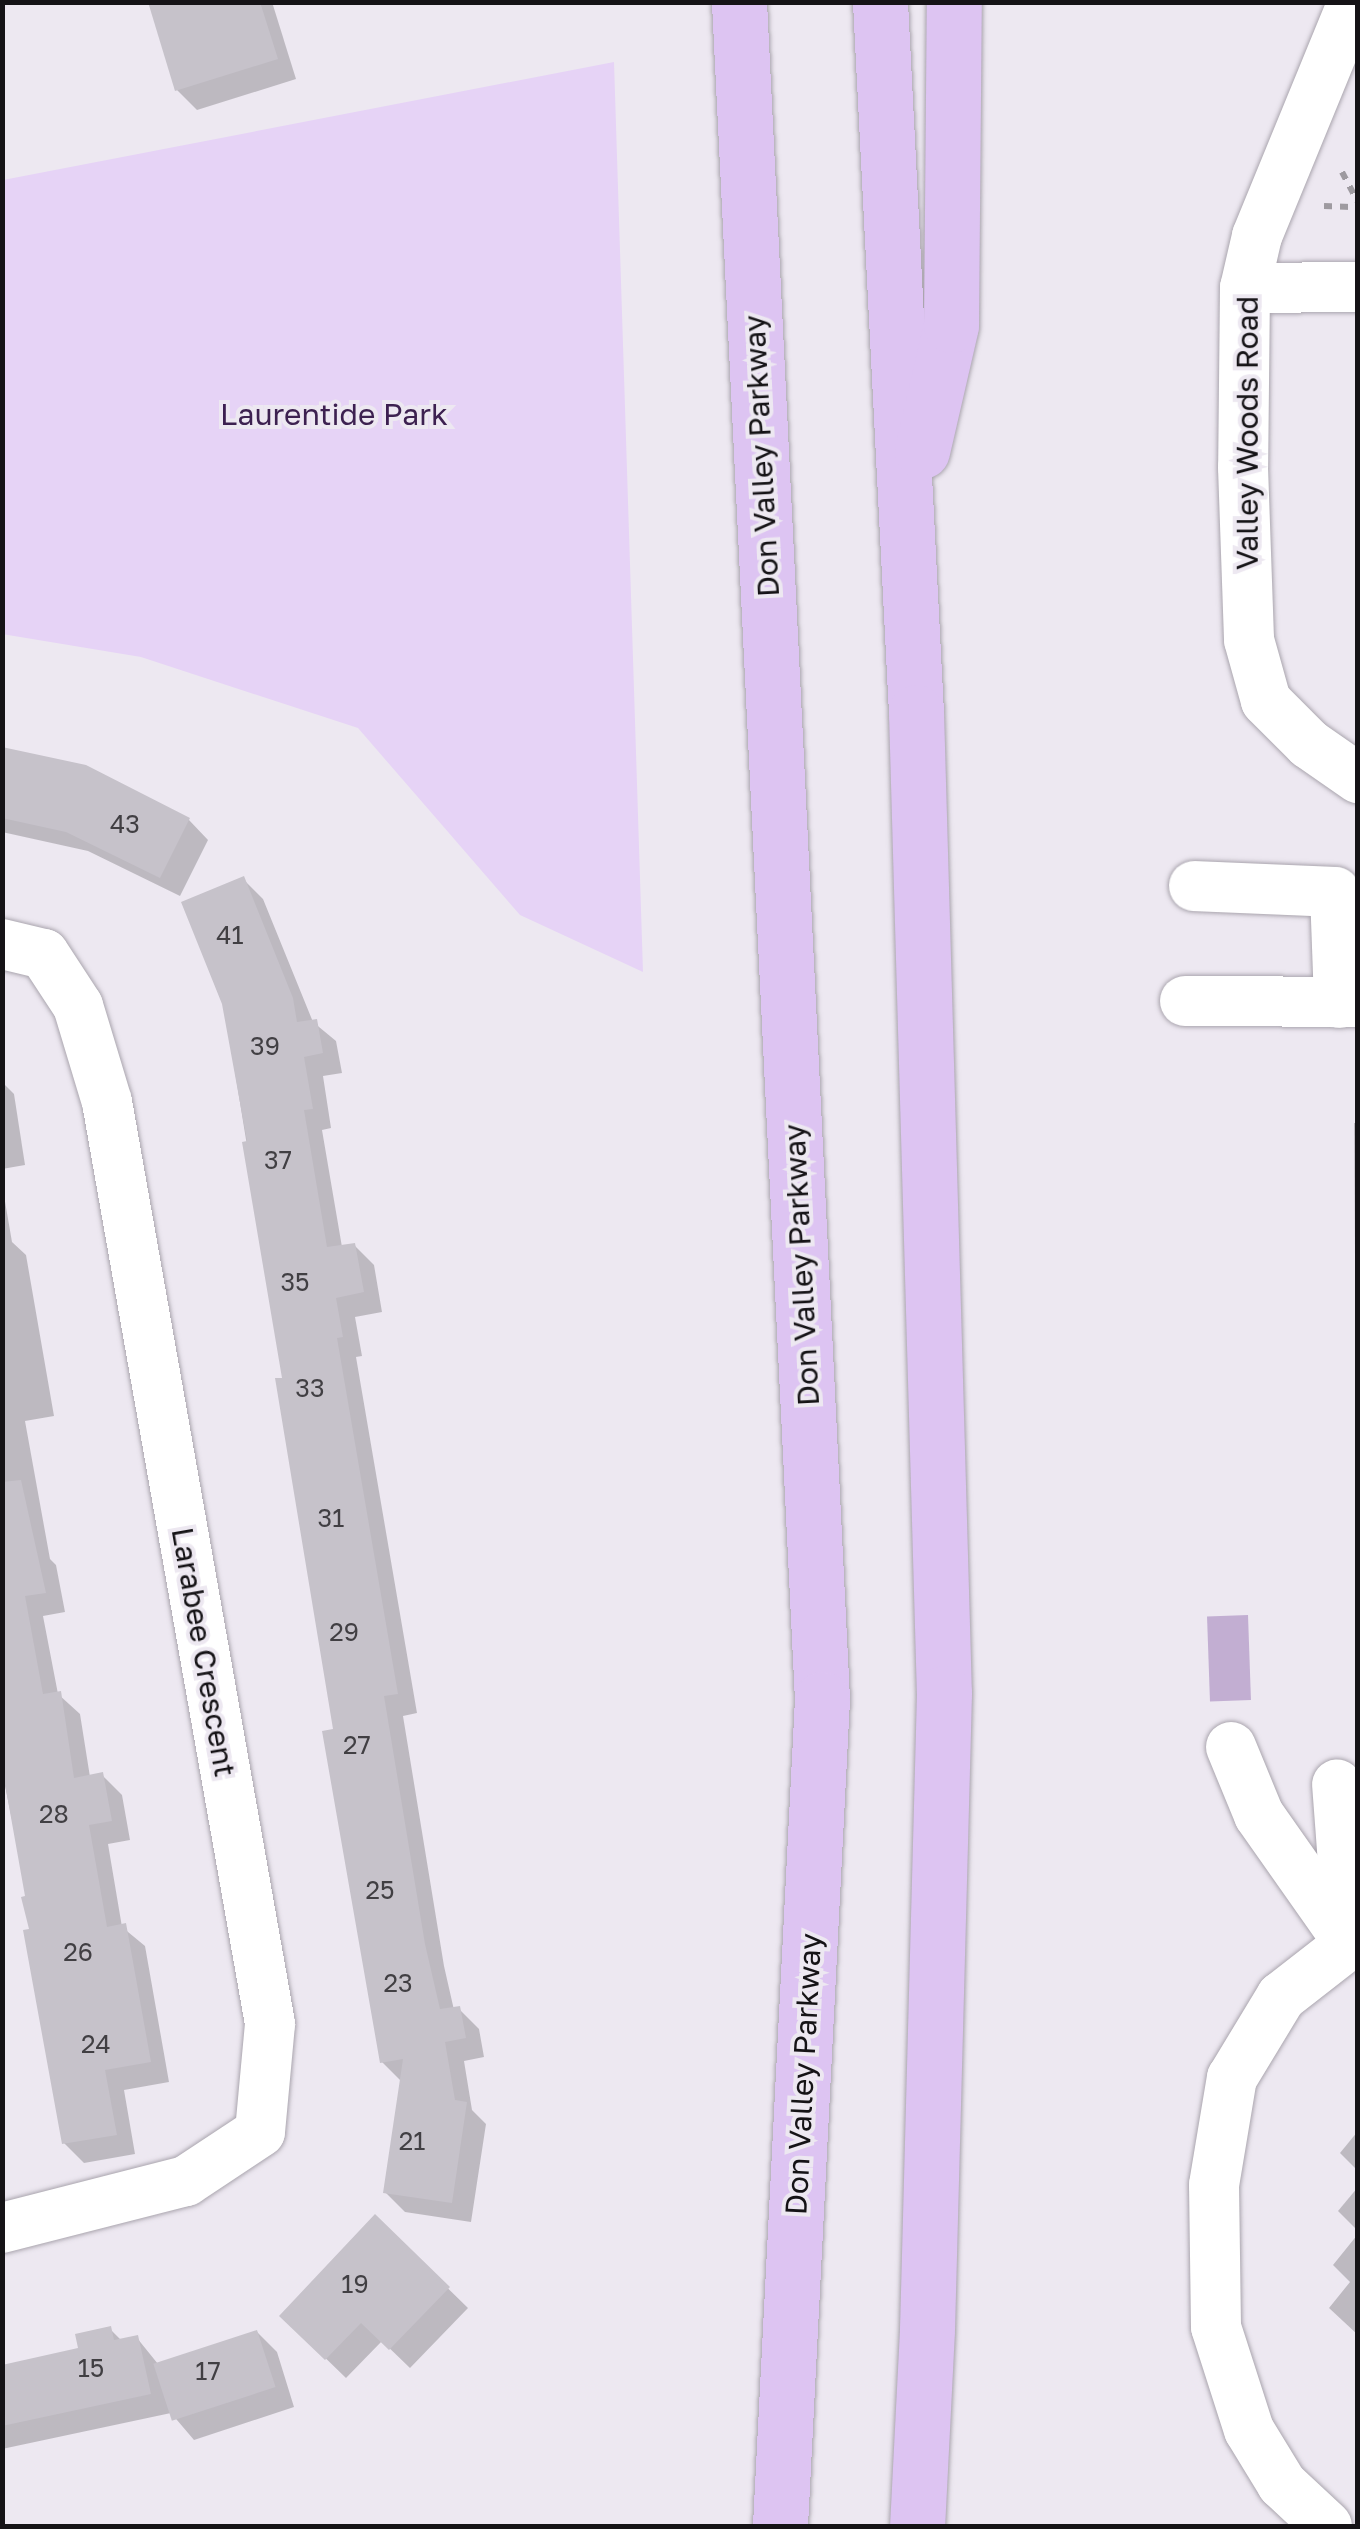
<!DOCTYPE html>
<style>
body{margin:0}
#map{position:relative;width:1360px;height:2529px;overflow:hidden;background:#ede8f1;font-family:"Golos Text",sans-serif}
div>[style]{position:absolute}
.green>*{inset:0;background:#e6d3f6}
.water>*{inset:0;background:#c2aed2;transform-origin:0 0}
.shadow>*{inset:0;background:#0003}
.building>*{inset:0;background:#c6c2ca;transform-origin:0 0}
.path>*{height:6px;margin-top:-3px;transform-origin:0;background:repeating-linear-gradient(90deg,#9e9aa0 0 8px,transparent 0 16px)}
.roads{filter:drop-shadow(0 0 2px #aaa5ae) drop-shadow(0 0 2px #aaa5ae)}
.minor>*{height:50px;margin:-25px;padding:0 25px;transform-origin:25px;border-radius:25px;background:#fff}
.highway>*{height:55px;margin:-27.5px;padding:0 27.5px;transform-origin:27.5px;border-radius:27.5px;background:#ddc4f2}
span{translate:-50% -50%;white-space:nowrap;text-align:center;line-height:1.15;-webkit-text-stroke:8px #ede8f1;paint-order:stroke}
.number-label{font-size:25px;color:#413f43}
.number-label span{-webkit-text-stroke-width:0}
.park-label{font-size:30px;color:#3d2150}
.street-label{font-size:30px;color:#151316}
.frame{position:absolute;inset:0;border:5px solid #151316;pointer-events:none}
</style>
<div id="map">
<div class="green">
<i style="clip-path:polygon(614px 62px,643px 972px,520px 915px,358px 728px,141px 657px,2px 634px,3px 180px)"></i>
</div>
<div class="water">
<i style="left:1248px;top:1615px;width:85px;height:41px;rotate:88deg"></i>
</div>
<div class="shadow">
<i style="clip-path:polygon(149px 2px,272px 2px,296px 79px,197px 110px,177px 90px)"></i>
<i style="clip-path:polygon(2px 750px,189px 820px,208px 840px,180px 896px,88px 851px,2px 832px)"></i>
<i style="clip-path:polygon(243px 879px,263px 899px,313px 1022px,336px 1041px,342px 1073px,323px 1076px,331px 1128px,322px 1130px,342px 1247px,354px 1245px,374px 1265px,382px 1312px,355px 1317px,362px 1356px,356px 1357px,417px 1713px,403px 1716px,444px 1966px,454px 2010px,459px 2009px,479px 2029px,484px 2057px,464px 2061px,472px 2110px,486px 2124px,471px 2222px,405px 2212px,385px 2192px,402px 2082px,382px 2062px,285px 1380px,224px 1004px)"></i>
<i style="clip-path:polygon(2px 1082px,14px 1094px,25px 1165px,2px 1169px)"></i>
<i style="clip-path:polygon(1354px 1123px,1358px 1123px,1358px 1390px,1356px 1388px)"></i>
<i style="clip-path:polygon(2px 1184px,12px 1242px,26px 1255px,54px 1416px,25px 1421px,50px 1559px,56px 1565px,65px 1612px,43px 1616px,58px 1694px,80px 1714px,90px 1777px,102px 1775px,122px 1795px,130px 1840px,108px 1844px,122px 1927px,145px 1946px,169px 2082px,124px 2090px,135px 2154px,84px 2163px,64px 2143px,28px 1898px,2px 1771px)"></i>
<i style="clip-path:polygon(1358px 2131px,1358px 2171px,1340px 2153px)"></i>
<i style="clip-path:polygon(1358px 2187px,1358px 2231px,1338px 2211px)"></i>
<i style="clip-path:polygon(376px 2218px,468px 2308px,410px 2368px,382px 2341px,346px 2378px,282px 2316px)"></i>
<i style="clip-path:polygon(1358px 2234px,1358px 2335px,1329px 2308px,1350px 2282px,1333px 2265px)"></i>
<i style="clip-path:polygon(110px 2329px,122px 2341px,137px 2338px,158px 2364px,257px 2332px,277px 2352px,294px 2407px,194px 2440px,171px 2413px,2px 2449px,2px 2366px,81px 2349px)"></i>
</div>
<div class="building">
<i style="clip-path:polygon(148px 2px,260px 2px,278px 59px,175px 91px)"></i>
<i style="clip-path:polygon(2px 747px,86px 765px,190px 818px,160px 878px,66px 832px,2px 818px)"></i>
<i style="clip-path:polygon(244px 876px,293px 998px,297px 1022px,317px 1019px,323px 1053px,304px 1057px,313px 1109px,304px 1110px,327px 1247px,355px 1243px,364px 1292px,336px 1298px,343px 1337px,337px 1338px,398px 1694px,384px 1696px,425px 1944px,440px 2009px,460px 2006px,466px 2038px,445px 2042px,455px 2100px,467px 2102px,452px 2203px,383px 2193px,403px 2059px,380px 2063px,322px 1731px,333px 1729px,275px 1378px,282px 1378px,242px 1142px,247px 1141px,222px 1004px,181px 902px)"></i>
<i style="clip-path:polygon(21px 1480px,46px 1593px,25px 1596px,43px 1694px,61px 1691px,74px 1778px,103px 1772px,112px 1821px,89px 1825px,107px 1927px,126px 1923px,151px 2062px,105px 2070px,117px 2135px,62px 2144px,23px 1930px,29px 1929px,21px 1897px,25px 1896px,2px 1767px,2px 1482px)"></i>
<i style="clip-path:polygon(375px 2214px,450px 2287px,389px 2350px,361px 2323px,325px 2360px,279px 2316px)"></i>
<i style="clip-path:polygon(111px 2326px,114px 2340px,138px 2335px,151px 2394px,2px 2426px,2px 2365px,78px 2348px,75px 2334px)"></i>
<i style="left:257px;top:2330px;width:60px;height:109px;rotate:72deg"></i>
</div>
<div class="path">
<i style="left:1342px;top:172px;width:34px;rotate:62deg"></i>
<i style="left:1324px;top:206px;width:34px;rotate:2deg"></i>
</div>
<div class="roads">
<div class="minor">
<i style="left:1353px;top:2px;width:253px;rotate:112.3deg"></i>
<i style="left:1257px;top:236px;width:53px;rotate:103deg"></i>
<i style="left:1245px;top:288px;width:179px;rotate:90.6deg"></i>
<i style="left:1243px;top:467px;width:173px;rotate:88deg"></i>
<i style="left:1249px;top:640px;width:63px;rotate:74.4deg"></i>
<i style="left:1266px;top:701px;width:61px;rotate:45deg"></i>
<i style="left:1309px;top:744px;width:60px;rotate:34.8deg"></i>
<i style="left:1245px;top:288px;width:113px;rotate:-0.5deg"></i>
<i style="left:1194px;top:886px;width:141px;rotate:2.4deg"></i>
<i style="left:1335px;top:892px;width:111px;rotate:87.9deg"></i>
<i style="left:2px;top:944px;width:43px;rotate:13.4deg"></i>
<i style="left:44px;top:954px;width:62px;rotate:56.8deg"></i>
<i style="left:78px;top:1006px;width:100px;rotate:73.2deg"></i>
<i style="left:107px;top:1102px;width:936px;rotate:79.97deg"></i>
<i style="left:270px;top:2024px;width:108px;rotate:95.3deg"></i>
<i style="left:260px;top:2132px;width:89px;rotate:146.5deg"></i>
<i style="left:186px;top:2181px;width:190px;rotate:165.7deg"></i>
<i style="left:1185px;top:1001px;width:173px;rotate:0.3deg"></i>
<i style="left:1231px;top:1747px;width:74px;rotate:67.6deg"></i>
<i style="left:1259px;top:1815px;width:156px;rotate:54.9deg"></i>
<i style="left:1349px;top:1943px;width:159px;rotate:-94.3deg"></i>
<i style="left:1327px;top:2526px;width:62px;rotate:-137deg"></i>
<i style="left:1282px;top:2484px;width:63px;rotate:-121.4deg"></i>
<i style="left:1249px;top:2430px;width:108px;rotate:-107.8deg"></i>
<i style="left:1216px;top:2327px;width:142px;rotate:-90.8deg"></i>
<i style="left:1214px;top:2185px;width:109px;rotate:-80.5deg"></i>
<i style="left:1232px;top:2078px;width:95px;rotate:-58.8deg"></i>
<i style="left:1281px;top:1997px;width:98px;rotate:-37.9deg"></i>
</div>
<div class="highway">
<i style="left:739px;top:2px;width:1699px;rotate:87.2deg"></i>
<i style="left:822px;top:1699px;width:828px;rotate:92.91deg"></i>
<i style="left:880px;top:2px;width:711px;rotate:87.1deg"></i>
<i style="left:916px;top:712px;width:981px;rotate:88.37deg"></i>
<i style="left:944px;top:1693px;width:637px;rotate:91.53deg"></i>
<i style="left:927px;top:2330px;width:196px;rotate:92.9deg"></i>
<i style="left:922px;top:451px;width:129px;rotate:-77deg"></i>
<i style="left:951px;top:325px;width:323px;rotate:-89.5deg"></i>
</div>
</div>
<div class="number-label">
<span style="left:125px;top:824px">43</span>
<span style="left:230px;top:935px">41</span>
<span style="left:265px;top:1046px">39</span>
<span style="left:278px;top:1160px">37</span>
<span style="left:295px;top:1282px">35</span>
<span style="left:310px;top:1388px">33</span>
<span style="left:331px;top:1518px">31</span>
<span style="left:344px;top:1632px">29</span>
<span style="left:357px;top:1745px">27</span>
<span style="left:54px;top:1814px">28</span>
<span style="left:380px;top:1890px">25</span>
<span style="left:78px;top:1952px">26</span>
<span style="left:398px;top:1983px">23</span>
<span style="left:96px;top:2044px">24</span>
<span style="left:412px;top:2141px">21</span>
<span style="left:355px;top:2284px">19</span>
<span style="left:91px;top:2368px">15</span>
<span style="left:208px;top:2371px">17</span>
</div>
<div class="park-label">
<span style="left:334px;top:414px">Laurentide Park</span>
</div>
<div class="street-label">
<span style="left:1247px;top:433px;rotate:-90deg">Valley Woods Road</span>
<span style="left:761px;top:456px;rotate:-93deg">Don Valley Parkway</span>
<span style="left:801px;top:1265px;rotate:-93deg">Don Valley Parkway</span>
<span style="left:204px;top:1652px;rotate:80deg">Larabee Crescent</span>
<span style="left:803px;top:2074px;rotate:-87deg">Don Valley Parkway</span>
</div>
<div class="frame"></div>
</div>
